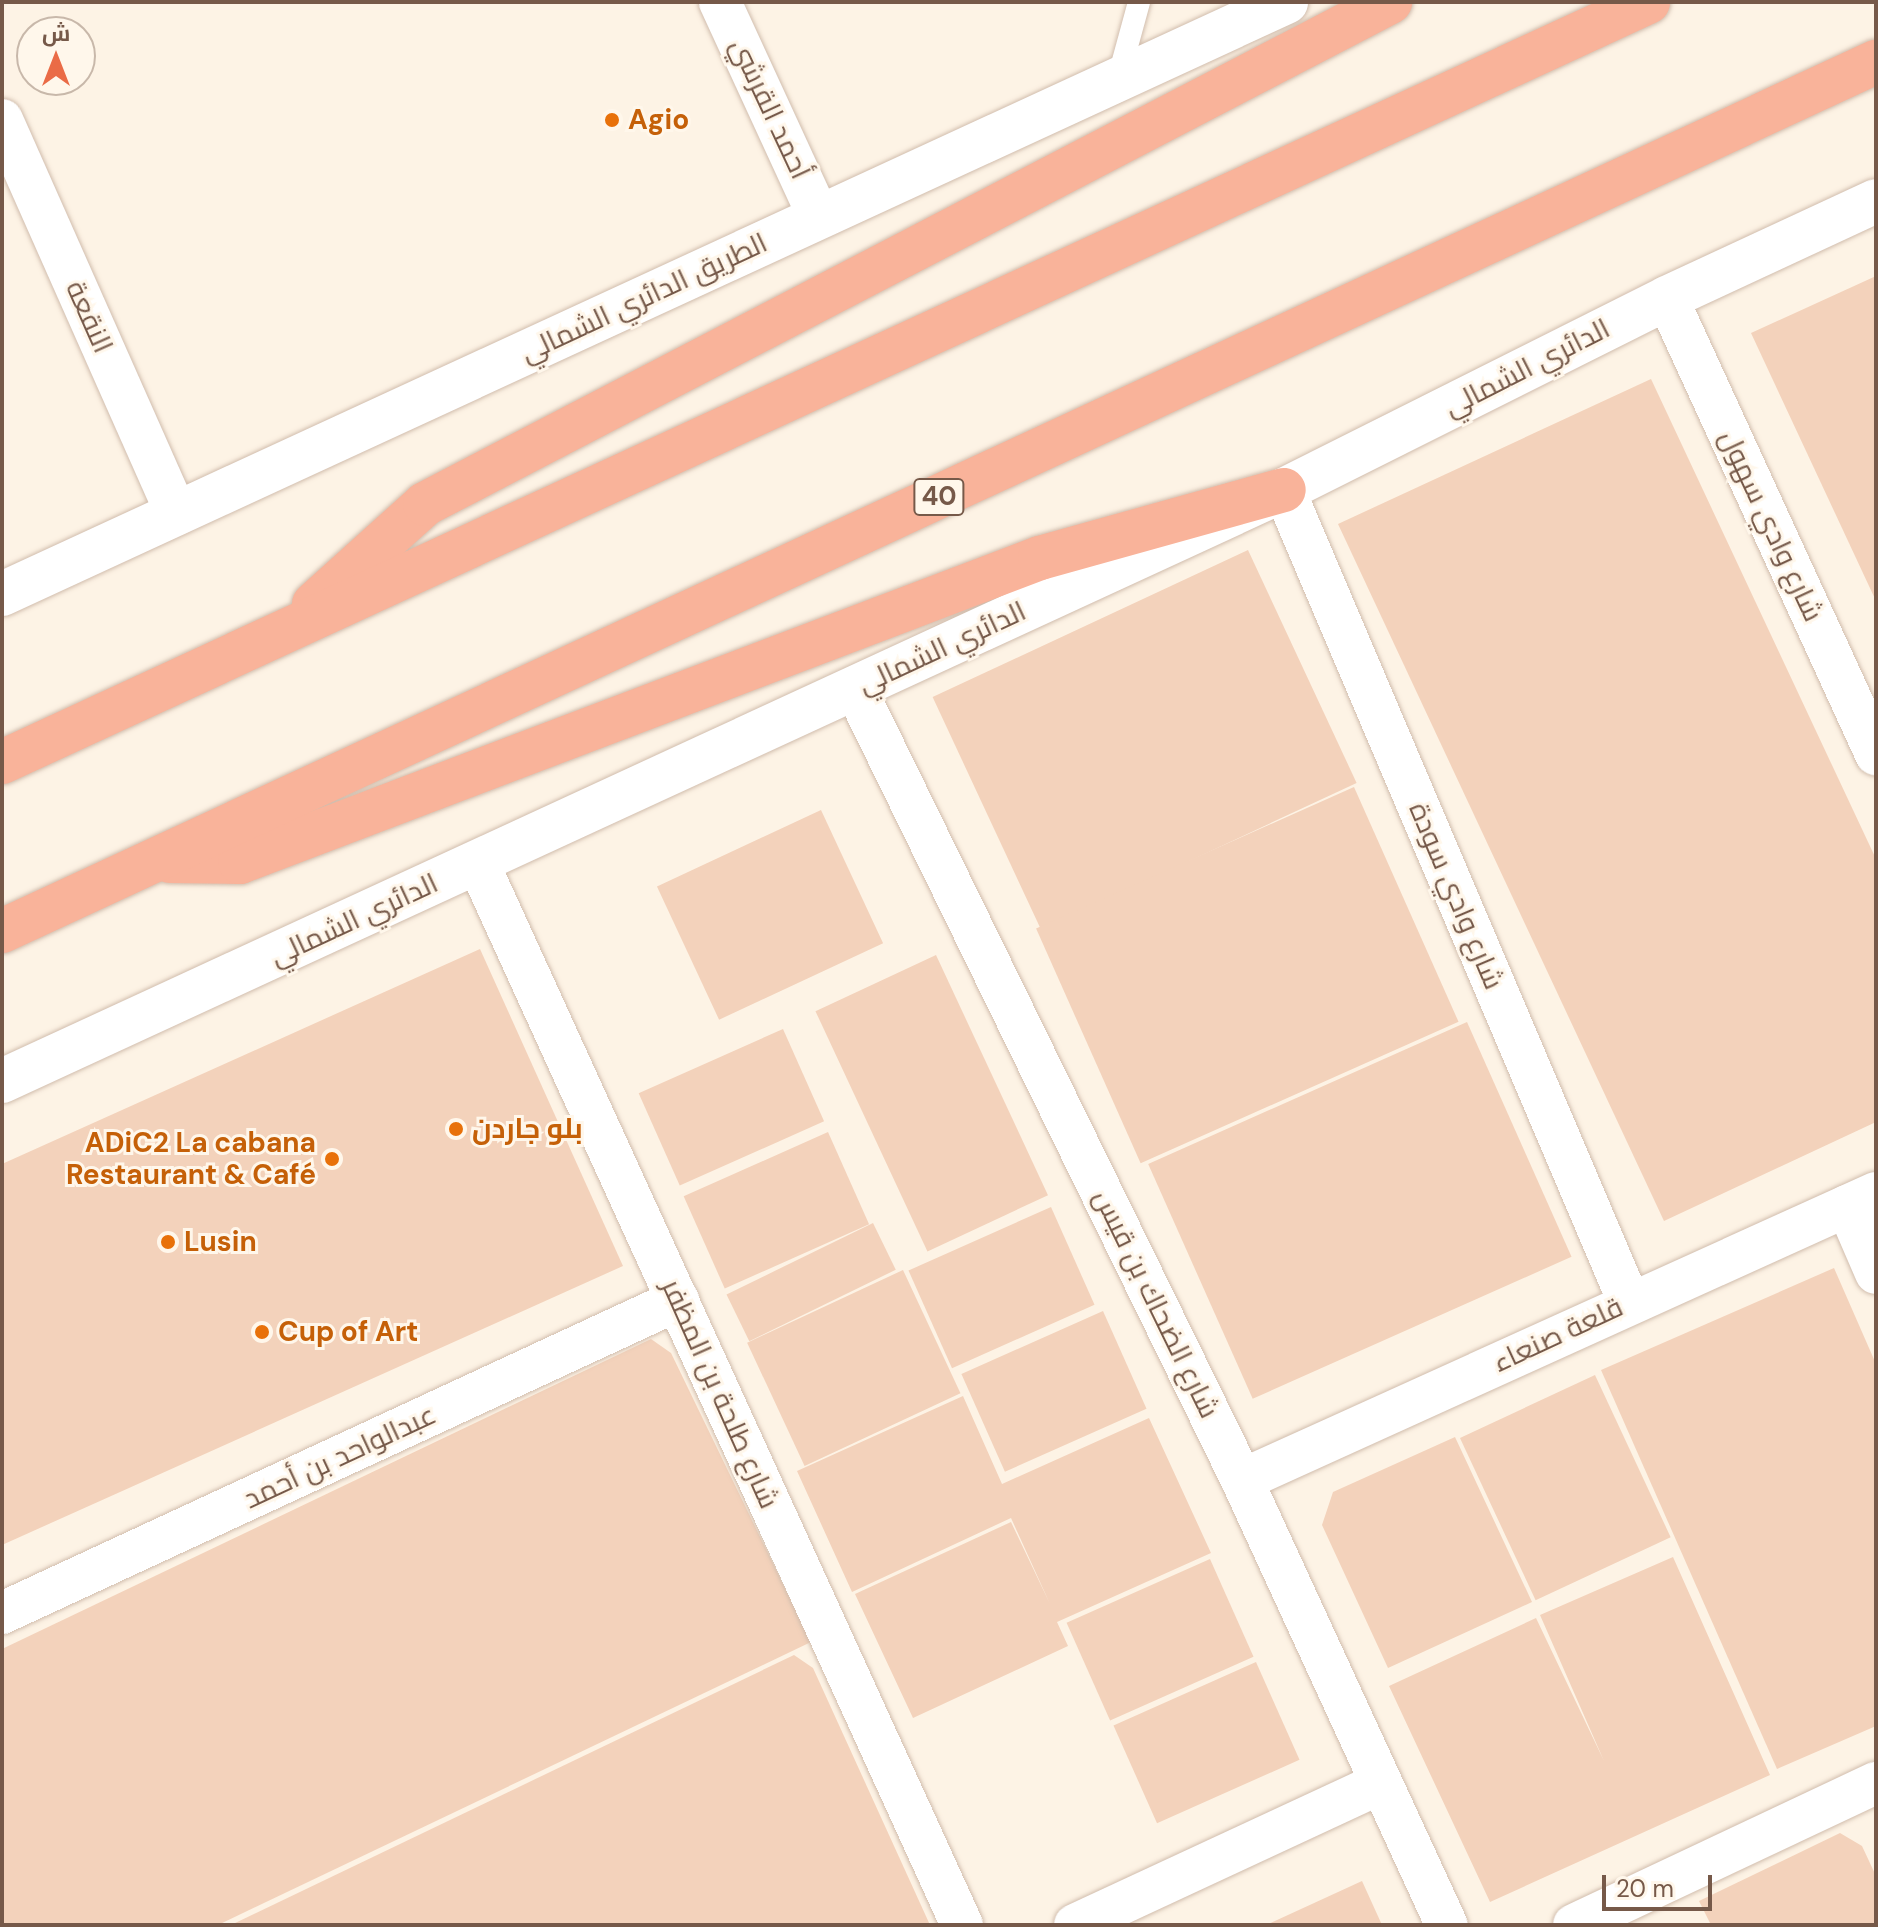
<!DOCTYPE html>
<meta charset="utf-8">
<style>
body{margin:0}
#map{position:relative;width:1878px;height:1927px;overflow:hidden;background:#fdf3e5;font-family:"DM Sans",Cairo,sans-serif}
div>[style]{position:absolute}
.building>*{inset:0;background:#f3d2bb;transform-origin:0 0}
.roads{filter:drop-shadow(0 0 2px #d1bdad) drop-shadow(0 0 2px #d1bdad)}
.service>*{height:22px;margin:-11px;padding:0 11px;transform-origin:11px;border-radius:11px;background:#fff}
.minor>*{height:42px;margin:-21px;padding:0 21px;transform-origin:21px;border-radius:21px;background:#fff}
.secondary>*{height:44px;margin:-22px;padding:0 22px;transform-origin:22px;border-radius:22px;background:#fff}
.motorway>*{height:44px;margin:-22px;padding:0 22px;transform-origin:22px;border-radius:22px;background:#f9b39a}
.dots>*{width:22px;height:22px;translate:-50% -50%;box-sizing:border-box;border:4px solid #fff7eb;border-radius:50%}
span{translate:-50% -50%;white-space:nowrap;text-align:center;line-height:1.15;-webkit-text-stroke:6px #fff7eb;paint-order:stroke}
.shield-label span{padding:2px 6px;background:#fff7eb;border:2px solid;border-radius:6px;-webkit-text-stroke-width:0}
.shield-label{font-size:26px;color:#765949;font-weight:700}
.street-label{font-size:28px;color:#765949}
.food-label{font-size:28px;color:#c56008;font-weight:700}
.left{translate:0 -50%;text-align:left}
.right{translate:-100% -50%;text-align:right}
.frame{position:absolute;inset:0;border:4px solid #765949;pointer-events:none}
.north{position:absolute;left:16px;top:16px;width:80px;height:80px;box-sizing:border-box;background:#fff7eb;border:2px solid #c8b8aa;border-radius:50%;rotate:0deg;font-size:22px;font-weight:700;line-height:32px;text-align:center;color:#765949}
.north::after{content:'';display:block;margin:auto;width:28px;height:36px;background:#ea6b46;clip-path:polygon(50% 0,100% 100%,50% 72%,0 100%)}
.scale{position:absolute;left:1602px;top:1875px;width:110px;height:36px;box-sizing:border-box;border:4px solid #765949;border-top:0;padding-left:10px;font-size:24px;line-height:28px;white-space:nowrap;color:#765949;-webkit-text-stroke:6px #fff7eb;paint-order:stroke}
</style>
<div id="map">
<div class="building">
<i style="clip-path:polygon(1876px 276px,1876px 601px,1751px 333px)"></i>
<i style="clip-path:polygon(1651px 379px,1876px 859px,1876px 1122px,1664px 1221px,1338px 524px)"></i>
<i style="left:1248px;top:550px;width:257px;height:348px;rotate:65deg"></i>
<i style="left:1354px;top:787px;width:257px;height:348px;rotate:66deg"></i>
<i style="left:821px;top:810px;width:147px;height:181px;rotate:65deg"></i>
<i style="clip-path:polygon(480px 949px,623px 1266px,2px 1545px,2px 1164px)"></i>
<i style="left:936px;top:955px;width:265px;height:133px;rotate:65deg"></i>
<i style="left:1467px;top:1022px;width:257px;height:349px;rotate:66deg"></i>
<i style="left:783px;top:1029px;width:101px;height:158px;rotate:66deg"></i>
<i style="left:828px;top:1132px;width:101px;height:158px;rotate:66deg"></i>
<i style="left:1051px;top:1207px;width:107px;height:156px;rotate:66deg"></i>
<i style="left:873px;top:1223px;width:52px;height:163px;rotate:64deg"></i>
<i style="clip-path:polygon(1834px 1268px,1876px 1364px,1876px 1726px,1777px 1769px,1601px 1370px)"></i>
<i style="left:903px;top:1270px;width:136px;height:172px;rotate:65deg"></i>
<i style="left:1103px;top:1311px;width:107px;height:155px;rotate:66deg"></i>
<i style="clip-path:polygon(651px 1339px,671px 1353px,811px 1642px,218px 1925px,2px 1925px,2px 1649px)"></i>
<i style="left:1595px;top:1375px;width:179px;height:149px;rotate:65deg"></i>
<i style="clip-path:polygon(963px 1396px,1002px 1484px,1149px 1418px,1211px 1553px,1057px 1622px,1068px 1646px,913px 1718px,855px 1594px,1011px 1522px,1050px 1604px,1011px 1518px,852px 1592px,797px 1471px)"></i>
<i style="clip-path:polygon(1455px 1437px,1532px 1602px,1388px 1668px,1322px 1525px,1333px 1492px)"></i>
<i style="clip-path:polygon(1673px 1557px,1770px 1775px,1490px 1902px,1389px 1686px,1536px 1618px,1604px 1761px,1540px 1615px)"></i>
<i style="left:1210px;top:1559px;width:107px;height:157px;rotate:66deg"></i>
<i style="clip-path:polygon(794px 1655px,813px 1668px,930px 1925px,231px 1925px)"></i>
<i style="left:1256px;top:1662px;width:107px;height:156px;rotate:66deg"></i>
<i style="clip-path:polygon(1840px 1833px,1862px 1846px,1876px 1876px,1876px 1925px,1711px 1925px,1699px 1901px)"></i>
<i style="clip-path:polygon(1362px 1881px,1382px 1925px,1266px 1925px)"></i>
</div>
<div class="roads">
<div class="service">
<i style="left:1118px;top:79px;width:80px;rotate:-74.7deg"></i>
</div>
<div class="minor">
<i style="left:720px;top:2px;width:237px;rotate:65.3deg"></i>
<i style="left:2px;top:120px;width:431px;rotate:66.1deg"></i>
<i style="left:1667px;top:298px;width:502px;rotate:65.38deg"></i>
<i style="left:1284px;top:490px;width:882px;rotate:66.98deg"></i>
<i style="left:855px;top:688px;width:881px;rotate:63.96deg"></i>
<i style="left:1242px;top:1480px;width:490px;rotate:65.3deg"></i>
<i style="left:478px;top:863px;width:1167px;rotate:65.5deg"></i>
<i style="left:1847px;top:1206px;width:73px;rotate:66.6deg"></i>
<i style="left:1242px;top:1480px;width:696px;rotate:-24.36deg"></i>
<i style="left:2px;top:1613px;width:745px;rotate:-24.84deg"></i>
<i style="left:1075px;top:1925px;width:337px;rotate:-24.9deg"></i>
<i style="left:1574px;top:1925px;width:334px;rotate:-25.2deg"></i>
</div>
<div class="secondary">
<i style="left:2px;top:594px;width:1414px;rotate:-24.75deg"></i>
<i style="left:2px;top:1081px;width:1412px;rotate:-24.75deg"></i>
<i style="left:1284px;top:490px;width:428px;rotate:-26.6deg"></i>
<i style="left:1667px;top:298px;width:230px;rotate:-24.9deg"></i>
</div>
<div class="motorway">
<i style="left:314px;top:604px;width:149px;rotate:-42deg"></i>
<i style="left:425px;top:504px;width:1088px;rotate:-27.48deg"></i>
<i style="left:2px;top:762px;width:1813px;rotate:-24.78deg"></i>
<i style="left:170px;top:861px;width:70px;rotate:0.8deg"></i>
<i style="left:240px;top:862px;width:856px;rotate:-20.81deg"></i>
<i style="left:1040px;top:558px;width:253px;rotate:-15.6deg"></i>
<i style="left:2px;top:931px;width:2066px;rotate:-24.88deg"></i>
</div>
</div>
<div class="dots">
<i style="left:612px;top:120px;background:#e8710a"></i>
<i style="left:456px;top:1129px;background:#e8710a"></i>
<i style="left:332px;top:1159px;background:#e8710a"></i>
<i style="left:168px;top:1242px;background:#e8710a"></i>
<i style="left:262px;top:1332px;background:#e8710a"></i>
</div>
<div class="shield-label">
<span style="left:939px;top:497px">40</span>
</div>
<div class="street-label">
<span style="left:770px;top:109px;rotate:65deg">أحمد القرشي</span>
<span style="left:644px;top:298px;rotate:-25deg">الطريق الدائري الشمالي</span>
<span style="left:89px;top:317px;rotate:66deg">النقعة</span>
<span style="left:1527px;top:368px;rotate:-27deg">الدائري الشمالي</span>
<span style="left:1771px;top:526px;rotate:65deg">شارع وادي سهول</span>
<span style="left:942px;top:648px;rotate:-25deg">الدائري الشمالي</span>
<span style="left:1456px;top:896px;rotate:67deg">شارع وادي سودة</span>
<span style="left:354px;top:920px;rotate:-25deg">الدائري الشمالي</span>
<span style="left:1156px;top:1304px;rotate:64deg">شارع الضحاك بن قيس</span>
<span style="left:1558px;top:1335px;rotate:-25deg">قلعة صنعاء</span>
<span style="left:720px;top:1394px;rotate:66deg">شارع طلحة بن المظفر</span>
<span style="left:340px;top:1457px;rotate:-25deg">عبدالواحد بن أحمد</span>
</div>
<div class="food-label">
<span class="left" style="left:628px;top:120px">Agio</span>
<span class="left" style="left:472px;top:1129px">بلو جاردن</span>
<span class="right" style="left:316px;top:1159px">ADiC2 La cabana<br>Restaurant &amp; Café</span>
<span class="left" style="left:184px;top:1242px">Lusin</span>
<span class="left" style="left:278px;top:1332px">Cup of Art</span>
</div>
<div class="frame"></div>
<div class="north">ش</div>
<div class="scale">20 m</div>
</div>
